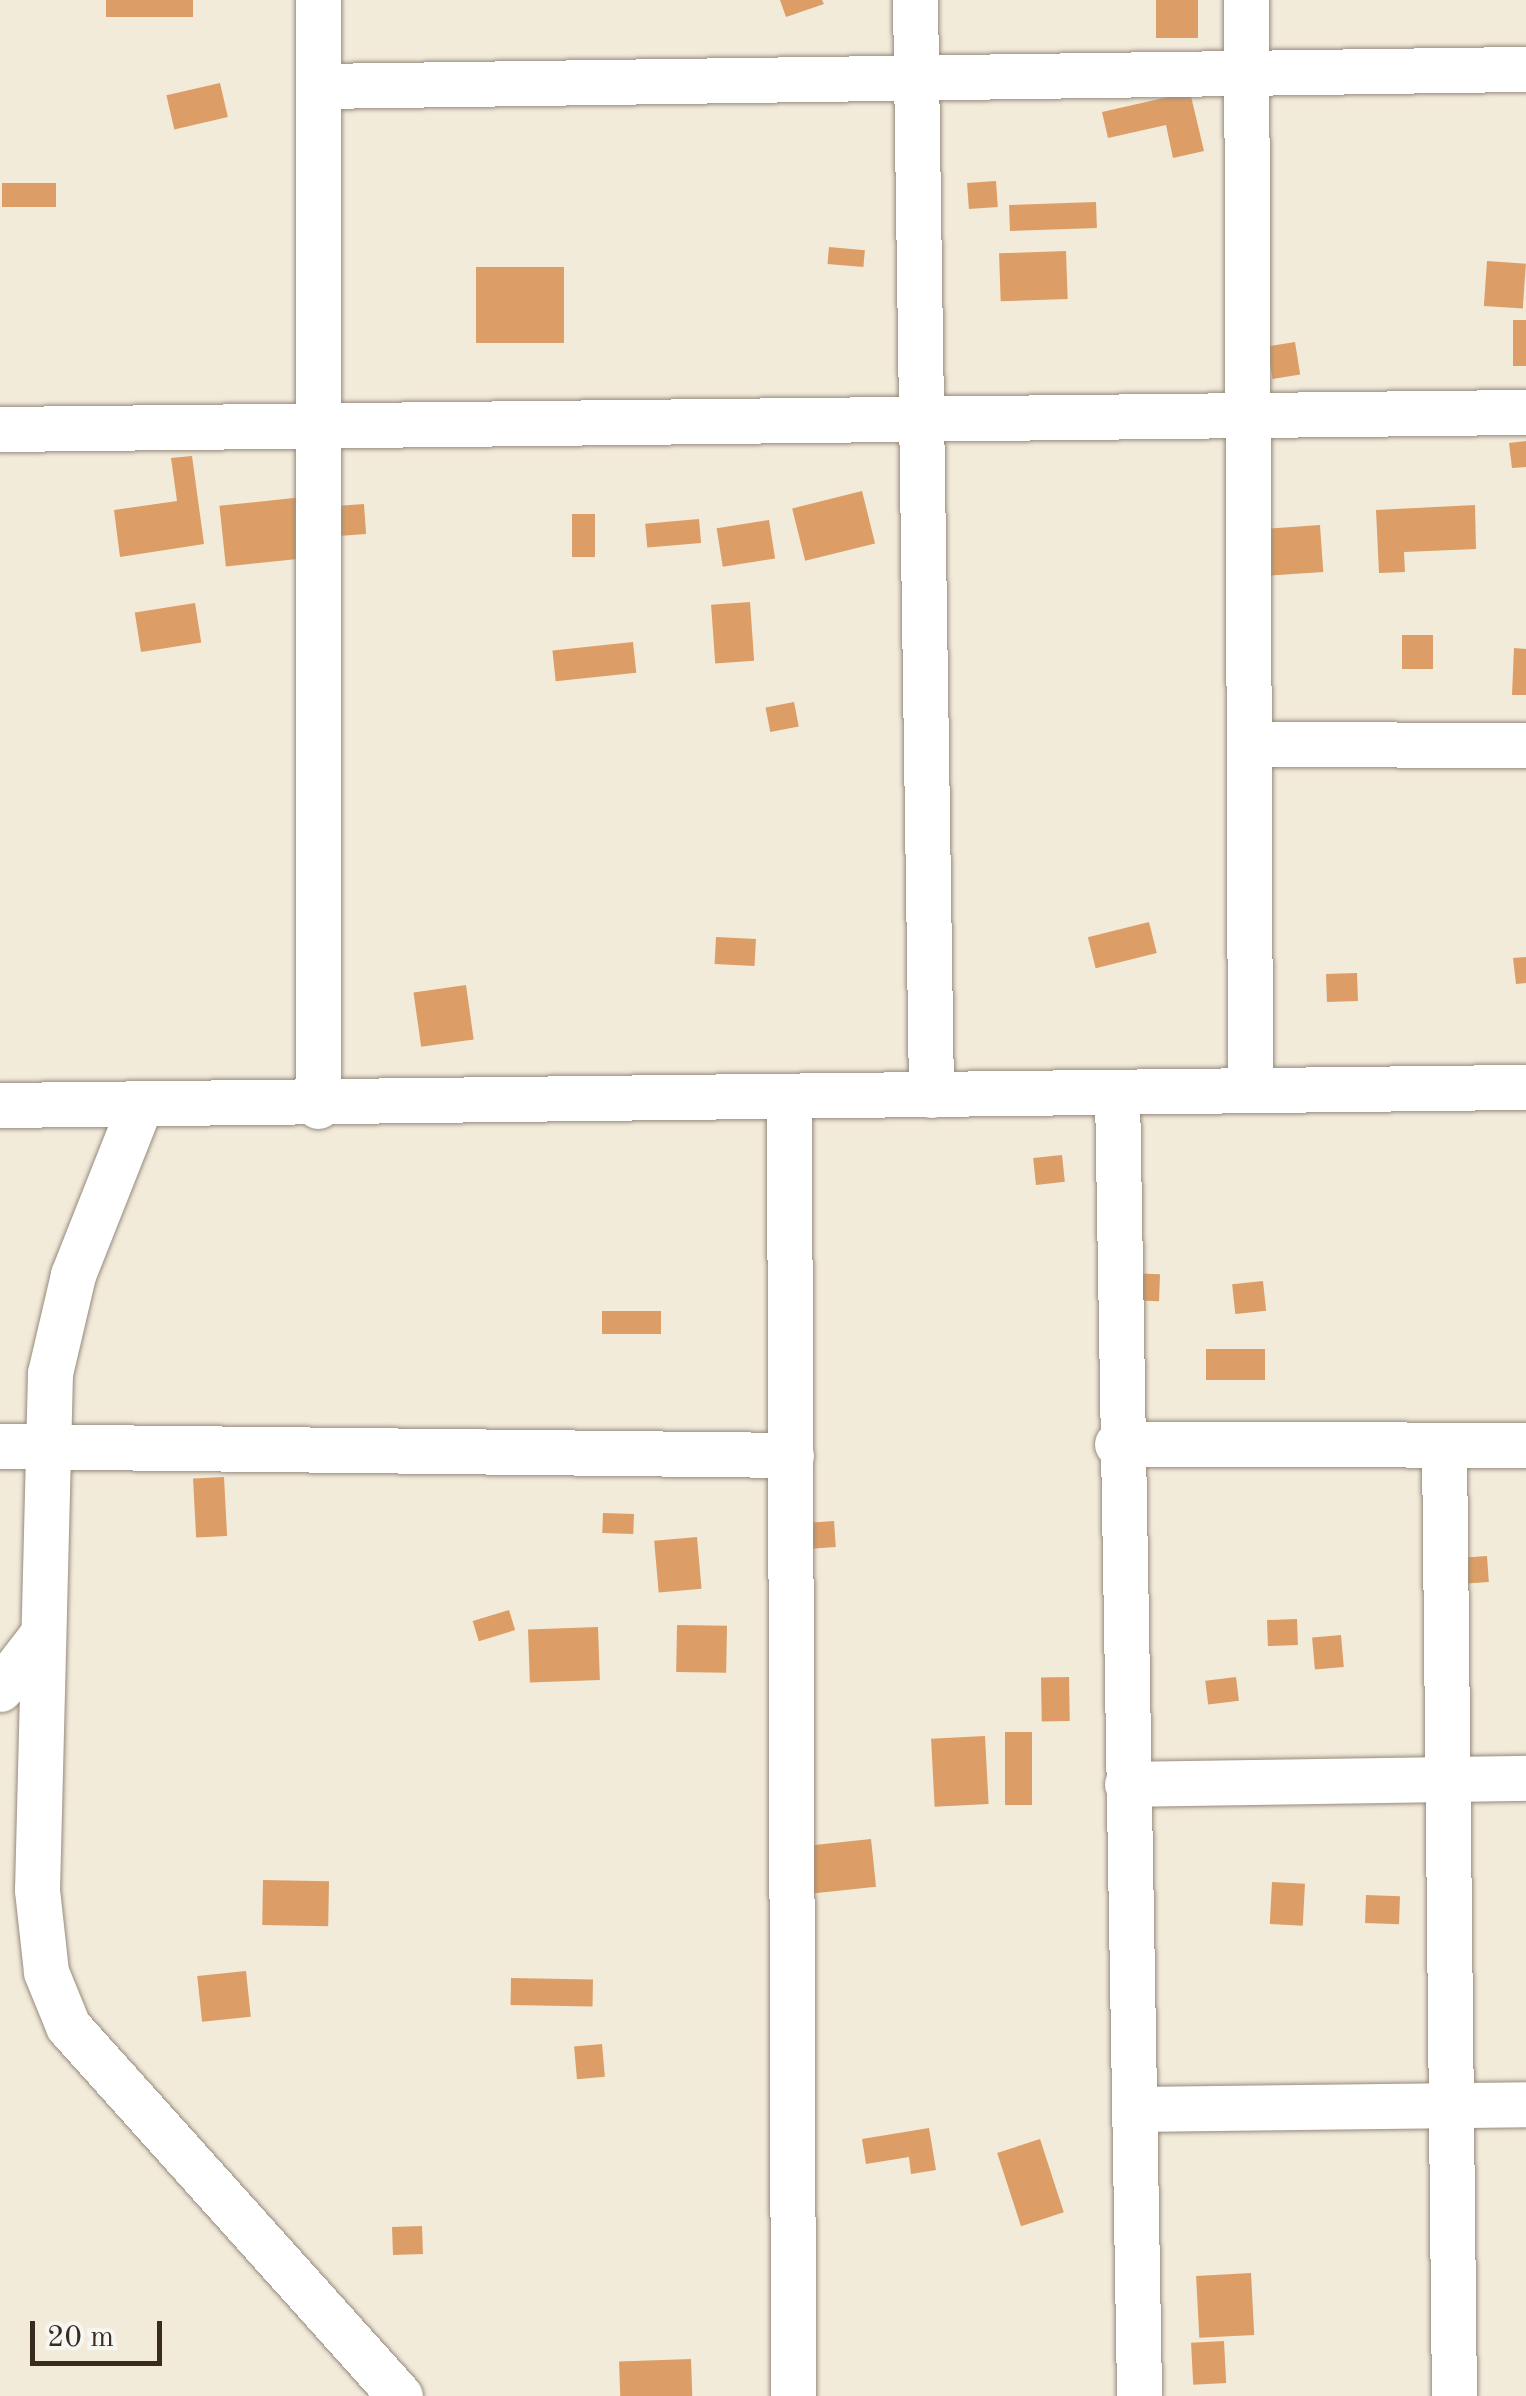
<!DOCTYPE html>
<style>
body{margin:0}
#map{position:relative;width:1526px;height:2396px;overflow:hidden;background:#f2ebda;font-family:"Old Standard TT",serif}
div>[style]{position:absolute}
.building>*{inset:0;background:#dc9e66;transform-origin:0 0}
.roads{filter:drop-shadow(0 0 2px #968a7c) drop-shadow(0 0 2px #968a7c)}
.minor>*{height:45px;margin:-22.5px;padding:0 22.5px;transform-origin:22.5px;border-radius:22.5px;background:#fff}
span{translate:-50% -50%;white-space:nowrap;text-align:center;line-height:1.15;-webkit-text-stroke:9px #f6f6f2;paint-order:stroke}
.scale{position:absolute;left:30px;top:2321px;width:132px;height:45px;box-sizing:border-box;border:5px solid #3b2a1e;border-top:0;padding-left:12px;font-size:30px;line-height:35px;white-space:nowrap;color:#3b2a1e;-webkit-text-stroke:8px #f6f6f2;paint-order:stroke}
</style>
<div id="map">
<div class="building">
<i style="left:106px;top:0;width:87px;height:17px"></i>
<i style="clip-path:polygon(780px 0,822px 0,824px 4px,786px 17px)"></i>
<i style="left:1156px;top:0;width:42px;height:38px"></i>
<i style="left:220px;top:83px;width:35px;height:55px;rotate:77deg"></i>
<i style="clip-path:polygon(1190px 92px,1204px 151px,1173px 158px,1166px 125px,1108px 138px,1102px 112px)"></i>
<i style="left:996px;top:181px;width:26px;height:29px;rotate:86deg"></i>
<i style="left:2px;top:183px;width:54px;height:24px"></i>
<i style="left:1096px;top:202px;width:26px;height:87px;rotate:88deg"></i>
<i style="left:829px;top:247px;width:36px;height:17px;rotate:5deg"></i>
<i style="left:1066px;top:251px;width:48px;height:67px;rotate:88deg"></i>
<i style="left:1487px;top:261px;width:39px;height:45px;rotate:4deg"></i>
<i style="left:476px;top:267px;width:88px;height:76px"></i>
<i style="left:1513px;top:320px;width:13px;height:46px"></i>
<i style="left:1295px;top:342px;width:33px;height:28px;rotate:81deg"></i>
<i style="clip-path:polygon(1526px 441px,1526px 467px,1512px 468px,1509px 443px)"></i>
<i style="clip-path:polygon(192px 456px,204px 544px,120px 557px,114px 510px,177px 501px,171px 458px)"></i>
<i style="left:862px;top:491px;width:54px;height:72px;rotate:76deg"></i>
<i style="left:303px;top:497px;width:61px;height:84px;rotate:84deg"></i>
<i style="left:364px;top:504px;width:30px;height:28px;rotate:86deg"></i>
<i style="clip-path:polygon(1475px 505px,1476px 549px,1404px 552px,1405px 572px,1379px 573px,1376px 510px)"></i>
<i style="left:572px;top:514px;width:23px;height:43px"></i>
<i style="left:699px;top:519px;width:24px;height:54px;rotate:85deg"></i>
<i style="left:769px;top:520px;width:39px;height:53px;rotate:81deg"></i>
<i style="left:1320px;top:525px;width:47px;height:53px;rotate:86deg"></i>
<i style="left:750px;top:602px;width:59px;height:39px;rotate:86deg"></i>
<i style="left:195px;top:603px;width:40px;height:61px;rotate:81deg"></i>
<i style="left:1402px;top:635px;width:31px;height:34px"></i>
<i style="left:633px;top:642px;width:31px;height:81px;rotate:84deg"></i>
<i style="clip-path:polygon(1514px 648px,1526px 649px,1526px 695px,1512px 695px)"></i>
<i style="left:794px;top:702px;width:25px;height:29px;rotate:79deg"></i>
<i style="left:1149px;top:922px;width:32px;height:63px;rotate:76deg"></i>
<i style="left:716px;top:937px;width:40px;height:27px;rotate:3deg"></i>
<i style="clip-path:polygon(1526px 957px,1526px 983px,1516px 984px,1513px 958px)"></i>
<i style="left:1357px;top:973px;width:28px;height:31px;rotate:88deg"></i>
<i style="left:466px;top:985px;width:55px;height:53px;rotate:82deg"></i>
<i style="left:1062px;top:1155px;width:27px;height:29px;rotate:84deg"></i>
<i style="left:1127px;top:1273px;width:33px;height:27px;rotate:2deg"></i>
<i style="left:1263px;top:1281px;width:30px;height:31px;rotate:84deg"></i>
<i style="left:602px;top:1311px;width:59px;height:23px"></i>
<i style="left:1206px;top:1349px;width:59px;height:31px"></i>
<i style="left:224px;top:1477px;width:59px;height:31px;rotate:87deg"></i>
<i style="left:603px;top:1513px;width:31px;height:20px;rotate:2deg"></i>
<i style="left:834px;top:1521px;width:26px;height:36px;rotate:86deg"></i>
<i style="left:697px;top:1537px;width:52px;height:43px;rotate:85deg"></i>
<i style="left:1487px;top:1556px;width:26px;height:29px;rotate:86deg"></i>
<i style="left:509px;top:1610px;width:21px;height:38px;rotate:73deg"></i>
<i style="left:1297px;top:1619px;width:26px;height:30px;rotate:88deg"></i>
<i style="left:677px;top:1625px;width:50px;height:47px;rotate:1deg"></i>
<i style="left:598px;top:1627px;width:53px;height:70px;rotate:88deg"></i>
<i style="left:1341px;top:1635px;width:32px;height:29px;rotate:85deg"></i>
<i style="left:1069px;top:1677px;width:44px;height:28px;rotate:89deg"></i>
<i style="left:1236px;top:1677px;width:24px;height:31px;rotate:83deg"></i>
<i style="left:1005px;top:1732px;width:27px;height:73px"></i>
<i style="left:985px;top:1736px;width:68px;height:54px;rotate:87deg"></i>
<i style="left:871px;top:1839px;width:48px;height:71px;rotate:84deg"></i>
<i style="left:263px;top:1880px;width:66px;height:45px;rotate:1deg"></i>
<i style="left:1272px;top:1882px;width:33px;height:42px;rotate:3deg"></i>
<i style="left:1366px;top:1895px;width:34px;height:28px;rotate:2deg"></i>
<i style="left:246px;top:1971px;width:46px;height:49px;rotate:84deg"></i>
<i style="left:511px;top:1978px;width:82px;height:27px;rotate:1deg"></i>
<i style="left:602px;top:2044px;width:33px;height:28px;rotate:85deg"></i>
<i style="clip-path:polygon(929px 2128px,936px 2170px,911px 2174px,909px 2157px,866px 2164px,862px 2139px)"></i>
<i style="left:1040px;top:2139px;width:77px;height:45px;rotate:72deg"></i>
<i style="left:422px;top:2226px;width:28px;height:30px;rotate:88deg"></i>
<i style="left:1251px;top:2273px;width:62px;height:55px;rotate:87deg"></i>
<i style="left:1224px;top:2341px;width:42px;height:33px;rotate:87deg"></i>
<i style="left:691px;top:2359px;width:37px;height:72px;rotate:88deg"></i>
</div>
<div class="roads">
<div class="minor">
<i style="left:318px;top:0;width:1106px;rotate:90deg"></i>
<i style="left:915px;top:0;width:1095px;rotate:89.16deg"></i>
<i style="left:1246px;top:0;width:1090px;rotate:89.79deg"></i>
<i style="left:318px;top:86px;width:1208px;rotate:-0.81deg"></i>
<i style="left:0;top:429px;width:1526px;rotate:-0.64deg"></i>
<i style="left:1249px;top:744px;width:277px;rotate:0.2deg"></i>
<i style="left:1117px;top:1092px;width:1304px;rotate:89.03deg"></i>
<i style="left:789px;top:1098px;width:1298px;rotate:89.82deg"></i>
<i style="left:0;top:1105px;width:1526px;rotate:-0.68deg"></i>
<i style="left:139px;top:1108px;width:180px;rotate:111.6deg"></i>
<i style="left:73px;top:1275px;width:101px;rotate:103.2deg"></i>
<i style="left:50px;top:1373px;width:517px;rotate:91.44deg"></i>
<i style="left:37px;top:1890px;width:82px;rotate:83.7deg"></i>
<i style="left:46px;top:1972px;width:58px;rotate:67.8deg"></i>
<i style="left:68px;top:2026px;width:497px;rotate:48.1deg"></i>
<i style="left:1117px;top:1444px;width:409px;rotate:0.1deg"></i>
<i style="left:0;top:1446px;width:791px;rotate:0.65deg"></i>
<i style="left:1444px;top:1446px;width:950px;rotate:89.4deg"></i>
<i style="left:0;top:1689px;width:67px;rotate:-52.3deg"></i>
<i style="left:1127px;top:1784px;width:399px;rotate:-0.9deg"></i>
<i style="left:1136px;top:2109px;width:390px;rotate:-0.7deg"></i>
</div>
</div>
<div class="scale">20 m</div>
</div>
